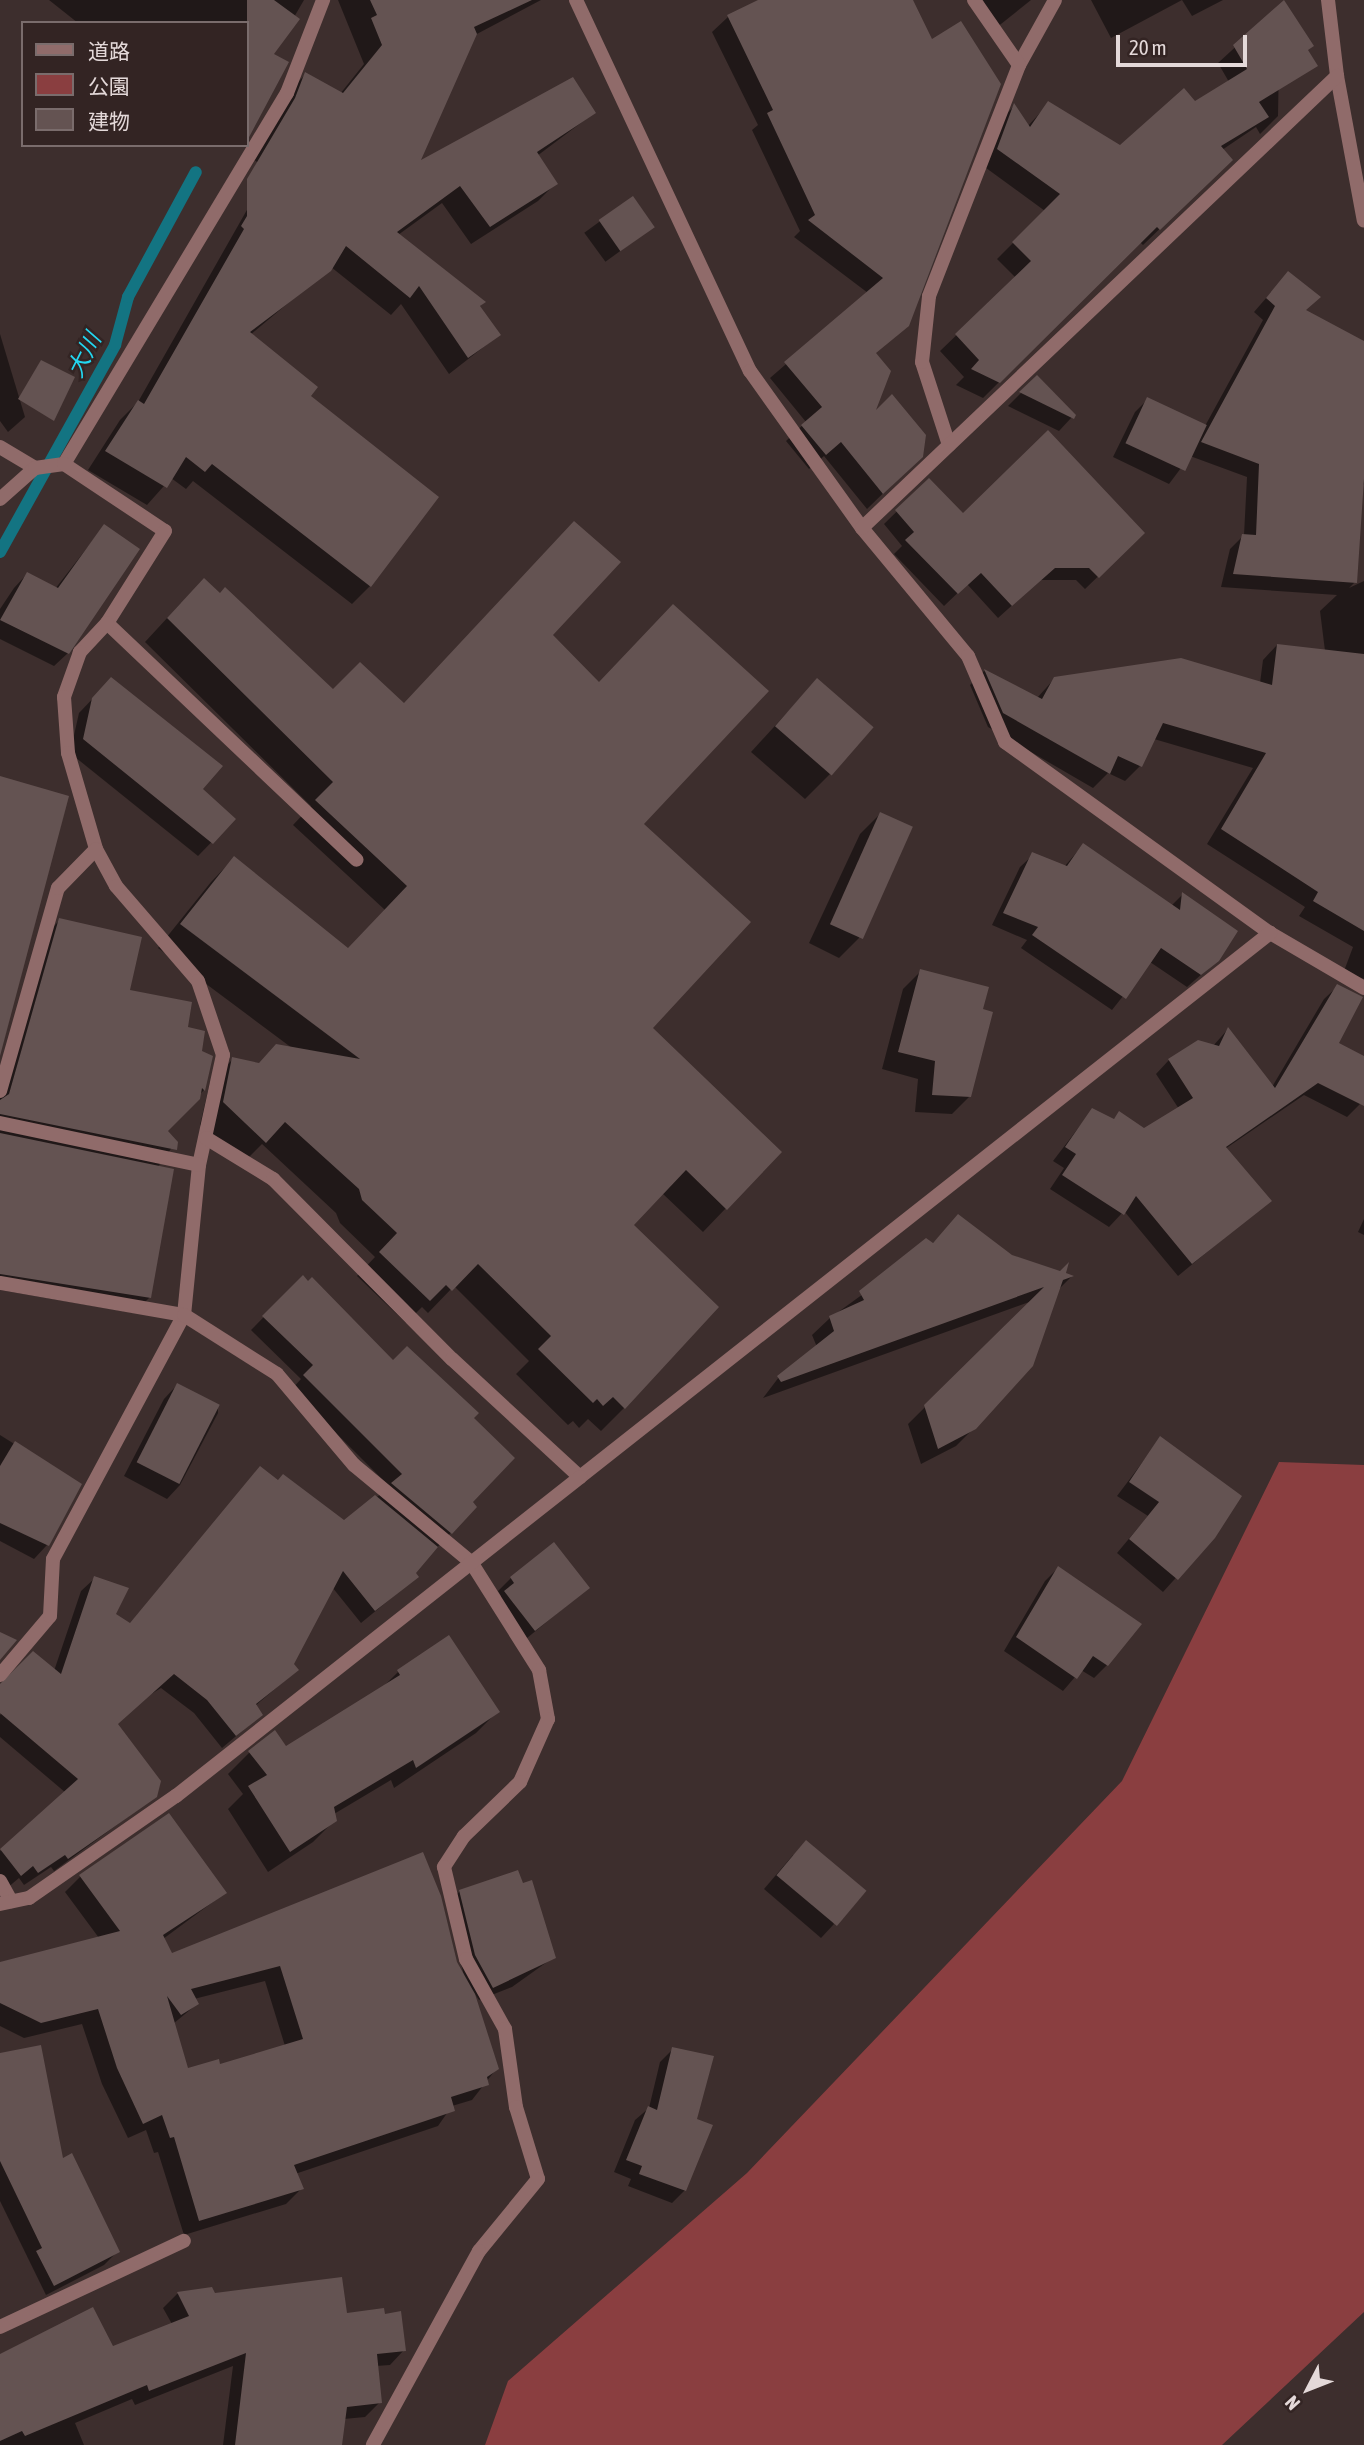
<!DOCTYPE html>
<meta charset="utf-8">
<style>
body{margin:0}
#map{position:relative;width:1364px;height:2445px;overflow:hidden;background:#3d2e2d;font-family:"Asap Condensed","Noto Sans JP",sans-serif}
div>[style]{position:absolute}
.green>*{inset:0;background:#8a3e40}
.shadow>*{inset:0;background:#0007;transform-origin:0 0}
.stream>*{height:12px;margin:-6px;padding:0 6px;transform-origin:6px;border-radius:6px;background:#137482}
.building>*{inset:0;background:#645352;transform-origin:0 0}
.lane>*{height:14px;margin:-7px;padding:0 7px;transform-origin:7px;border-radius:7px;background:#906b6a}
.street>*{height:14px;margin:-7px;padding:0 7px;transform-origin:7px;border-radius:7px;background:#906b6a}
span{translate:-50% -50%;white-space:nowrap;text-align:center;line-height:1.15;-webkit-text-stroke:5px #332423;paint-order:stroke}
.water-label{font-size:23px;color:#23d7f1;font-style:italic}
.legend{position:absolute;left:21px;top:21px;width:228px;height:126px;box-sizing:border-box;background:#332423;border:2px solid #7a6c6c;margin:0;padding:9px 12px;list-style:none;font-size:21px;color:#e4d9d9}
.legend li{display:flex;align-items:center;gap:14px;height:35px}
.legend b{width:35px;border:2px solid #7a6c6c}
.north{position:absolute;left:1273px;top:2354px;width:70px;height:70px;-webkit-text-stroke:5px #332423;paint-order:stroke;rotate:228deg;font-size:19px;font-weight:700;line-height:28px;text-align:center;color:#e4d9d9}
.north::after{content:'';display:block;margin:auto;width:24px;height:32px;background:#e4d9d9;clip-path:polygon(50% 0,100% 100%,50% 72%,0 100%)}
.scale{position:absolute;left:1116px;top:35px;width:131px;height:32px;box-sizing:border-box;border:4px solid #e4d9d9;border-top:0;padding-left:9px;font-size:21px;line-height:24px;white-space:nowrap;color:#e4d9d9;-webkit-text-stroke:5px #332423;paint-order:stroke}
</style>
<div id="map">
<div class="green">
<i style="clip-path:polygon(1279px 1462px,1364px 1465px,1364px 2312px,1222px 2445px,485px 2445px,508px 2381px,747px 2173px,1122px 1781px)"></i>
</div>
<div class="shadow">
<i style="clip-path:polygon(49px 0,304px 0,272px 55px,253px 127px,247px 134px,247px 23px,78px 23px)"></i>
<i style="clip-path:polygon(338px 0,541px 0,475px 35px,417px 164px,594px 113px,537px 156px,556px 183px,538px 201px,471px 244px,442px 203px,398px 235px,484px 302px,479px 307px,499px 335px,449px 374px,401px 304px,391px 315px,331px 267px,250px 335px,309px 397px,370px 586px,352px 604px,193px 481px,186px 489px,171px 478px,147px 505px,88px 470px,120px 420px,138px 402px,269px 171px,253px 159px,288px 92px,306px 74px,340px 94px,364px 64px)"></i>
<i style="clip-path:polygon(760px 0,911px 0,931px 42px,868px 357px,871px 417px,905px 472px,867px 509px,824px 456px,809px 469px,786px 441px,806px 422px,770px 378px,868px 293px,794px 237px,800px 231px,752px 130px,758px 125px,712px 32px,728px 17px)"></i>
<i style="clip-path:polygon(983px 0,1031px 0,996px 28px)"></i>
<i style="clip-path:polygon(1091px 0,1223px 0,1192px 16px,1182px 0,1111px 38px)"></i>
<i style="clip-path:polygon(1280px 6px,1278px 116px,1260px 134px,1256px 127px,1222px 150px,1231px 160px,1143px 245px,1140px 242px,983px 398px,956px 385px,964px 377px,940px 351px,1016px 278px,997px 259px,1045px 211px,982px 165px,999px 122px,1014px 106px,1027px 127px,1049px 103px,1120px 147px,1229px 82px,1218px 63px)"></i>
<i style="left:632px;top:198px;width:36px;height:59px;rotate:54deg"></i>
<i style="clip-path:polygon(1288px 273px,1304px 311px,1364px 343px,1364px 484px,1355px 493px,1355px 582px,1349px 588px,1364px 581px,1364px 979px,1344px 971px,1353px 947px,1299px 916px,1305px 907px,1207px 844px,1253px 768px,1154px 739px,1140px 766px,1125px 781px,1108px 773px,1093px 788px,988px 727px,970px 685px,984px 671px,1037px 698px,1055px 678px,1260px 683px,1263px 660px,1277px 645px,1325px 651px,1320px 611px,1337px 595px,1221px 587px,1230px 549px,1244px 535px,1247px 477px,1190px 456px,1169px 484px,1113px 457px,1135px 412px,1148px 399px,1205px 426px,1263px 320px,1254px 312px)"></i>
<i style="clip-path:polygon(0 334px,25px 417px,8px 432px,0 421px)"></i>
<i style="clip-path:polygon(1037px 377px,1072px 417px,1059px 431px,1008px 406px)"></i>
<i style="clip-path:polygon(929px 480px,963px 515px,1143px 533px,1085px 589px,1076px 580px,1040px 580px,998px 618px,967px 584px,944px 606px,894px 554px,902px 546px,884px 524px)"></i>
<i style="clip-path:polygon(574px 523px,619px 562px,550px 635px,641px 824px,651px 1028px,780px 1152px,703px 1232px,662px 1193px,632px 1225px,624px 1408px,601px 1431px,588px 1419px,579px 1428px,573px 1421px,568px 1425px,516px 1374px,529px 1361px,454px 1286px,428px 1313px,422px 1307px,406px 1323px,357px 1276px,375px 1257px,340px 1223px,336px 1213px,262px 1144px,241px 1165px,200px 1125px,210px 1082px,233px 1059px,258px 1064px,292px 1048px,158px 948px,211px 882px,234px 858px,347px 950px,385px 910px,293px 825px,311px 806px,145px 642px,181px 603px,333px 691px,404px 705px)"></i>
<i style="clip-path:polygon(104px 526px,68px 653px,54px 666px,0 639px,0 609px,14px 588px,27px 574px,55px 589px)"></i>
<i style="clip-path:polygon(817px 680px,831px 773px,805px 799px,751px 752px)"></i>
<i style="clip-path:polygon(98px 693px,234px 819px,198px 856px,70px 753px,79px 713px)"></i>
<i style="clip-path:polygon(880px 814px,859px 938px,839px 958px,809px 943px,860px 834px)"></i>
<i style="clip-path:polygon(1083px 845px,1171px 906px,1183px 894px,1218px 960px,1187px 987px,1150px 962px,1112px 1010px,1021px 948px,1027px 940px,992px 925px,1020px 867px,1033px 855px,1064px 867px)"></i>
<i style="clip-path:polygon(60px 920px,128px 991px,186px 1029px,200px 1052px,211px 1057px,204px 1090px,165px 1131px,176px 1142px,157px 1168px,150px 1297px,134px 1313px,0 1290px,0 1090px,44px 936px)"></i>
<i style="clip-path:polygon(921px 971px,980px 1010px,970px 1096px,952px 1114px,915px 1112px,918px 1079px,882px 1069px,903px 989px)"></i>
<i style="clip-path:polygon(1338px 986px,1336px 1044px,1364px 1058px,1360px 1104px,1347px 1117px,1304px 1095px,1225px 1149px,1269px 1201px,1178px 1276px,1124px 1211px,1109px 1227px,1050px 1189px,1064px 1168px,1053px 1161px,1092px 1110px,1113px 1120px,1120px 1113px,1144px 1130px,1179px 1109px,1156px 1074px,1169px 1060px,1213px 1046px,1228px 1029px,1272px 1087px,1324px 999px)"></i>
<i style="clip-path:polygon(958px 1217px,1011px 1257px,1071px 1277px,1057px 1291px,974px 1428px,956px 1446px,921px 1464px,908px 1424px,1032px 1301px,763px 1398px,779px 1377px,817px 1347px,812px 1335px,830px 1318px,932px 1244px)"></i>
<i style="clip-path:polygon(1364px 1219px,1364px 1235px,1358px 1232px)"></i>
<i style="clip-path:polygon(303px 1277px,393px 1362px,472px 1418px,470px 1502px,475px 1507px,414px 1572px,417px 1577px,361px 1623px,332px 1587px,292px 1664px,297px 1670px,255px 1706px,261px 1715px,222px 1748px,194px 1713px,161px 1688px,148px 1696px,116px 1725px,156px 1796px,54px 1871px,51px 1867px,24px 1885px,19px 1878px,0 1894px,0 1851px,66px 1793px,0 1737px,0 1715px,8px 1706px,0 1702px,0 1689px,54px 1671px,81px 1591px,95px 1578px,113px 1615px,129px 1625px,260px 1469px,344px 1522px,390px 1487px,292px 1389px,301px 1379px,251px 1330px)"></i>
<i style="clip-path:polygon(177px 1385px,218px 1406px,218px 1413px,180px 1485px,167px 1499px,124px 1476px,164px 1399px)"></i>
<i style="clip-path:polygon(0 1435px,80px 1485px,47px 1545px,34px 1559px,0 1541px)"></i>
<i style="clip-path:polygon(1160px 1439px,1213px 1537px,1163px 1592px,1117px 1553px,1148px 1516px,1117px 1496px)"></i>
<i style="clip-path:polygon(1058px 1568px,1107px 1665px,1094px 1678px,1081px 1670px,1063px 1691px,1004px 1651px,1045px 1581px)"></i>
<i style="clip-path:polygon(511px 1578px,588px 1588px,521px 1643px,492px 1606px,501px 1596px,498px 1591px)"></i>
<i style="clip-path:polygon(398px 1672px,498px 1711px,476px 1733px,394px 1788px,391px 1780px,334px 1814px,335px 1820px,313px 1842px,268px 1872px,228px 1809px,243px 1794px,228px 1774px,249px 1753px,286px 1749px,380px 1690px)"></i>
<i style="clip-path:polygon(793px 1855px,834px 1924px,821px 1938px,764px 1889px)"></i>
<i style="clip-path:polygon(evenodd,81px 1876px,225px 1893px,163px 1939px,171px 1955px,455px 1962px,464px 1976px,447px 1904px,460px 1891px,554px 1957px,512px 1987px,479px 2000px,471px 1988px,497px 2068px,472px 2100px,452px 2106px,438px 2126px,295px 2174px,302px 2188px,286px 2204px,184px 2235px,158px 2152px,154px 2153px,146px 2130px,128px 2138px,102px 2084px,82px 2024px,24px 2038px,0 2026px,0 1965px,99px 1938px,65px 1892px,81px 1876px,265px 1981px,285px 2046px,219px 2066px,187px 2070px,173px 2024px,197px 2004px,194px 1999px,265px 1981px)"></i>
<i style="clip-path:polygon(673px 2049px,695px 2120px,685px 2190px,672px 2203px,628px 2186px,631px 2179px,614px 2172px,635px 2120px,649px 2108px,660px 2062px)"></i>
<i style="clip-path:polygon(0 2054px,117px 2252px,104px 2265px,46px 2295px,0 2201px)"></i>
<i style="clip-path:polygon(212px 2289px,214px 2295px,346px 2314px,404px 2350px,390px 2365px,376px 2366px,380px 2402px,365px 2417px,344px 2419px,340px 2445px,223px 2445px,233px 2366px,135px 2405px,132px 2399px,75px 2423px,84px 2445px,0 2445px,0 2355px,104px 2351px,172px 2324px,163px 2308px,177px 2294px)"></i>
</div>
<div class="stream">
<i style="left:0;top:552px;width:237px;rotate:-60.9deg"></i>
<i style="left:115px;top:345px;width:50px;rotate:-74.8deg"></i>
<i style="left:128px;top:297px;width:142px;rotate:-61.5deg"></i>
</div>
<div class="building">
<i style="clip-path:polygon(247px 0,274px 0,300px 19px,274px 54px,289px 62px,247px 141px)"></i>
<i style="clip-path:polygon(370px 0,532px 0,474px 27px,477px 34px,421px 160px,573px 77px,596px 113px,537px 152px,558px 184px,490px 227px,460px 186px,397px 232px,486px 302px,480px 306px,501px 335px,468px 358px,419px 286px,410px 298px,346px 246px,331px 271px,250px 332px,318px 387px,311px 396px,439px 497px,371px 587px,212px 464px,205px 472px,186px 457px,167px 488px,105px 451px,138px 400px,144px 404px,244px 229px,241px 226px,247px 216px,247px 179px,295px 98px,305px 72px,343px 93px,382px 45px,371px 18px,377px 15px)"></i>
<i style="clip-path:polygon(758px 0,913px 0,932px 39px,961px 21px,1001px 84px,909px 326px,876px 353px,891px 371px,876px 410px,892px 394px,926px 435px,923px 457px,883px 494px,841px 442px,826px 455px,801px 425px,822px 407px,784px 362px,883px 278px,808px 220px,815px 215px,767px 113px,773px 110px,727px 15px)"></i>
<i style="clip-path:polygon(1284px 0,1314px 46px,1308px 50px,1318px 66px,1259px 102px,1269px 117px,1221px 146px,1233px 160px,1160px 230px,1157px 227px,1000px 383px,971px 369px,979px 360px,955px 334px,1031px 261px,1012px 242px,1060px 194px,997px 149px,1014px 103px,1030px 127px,1048px 101px,1120px 145px,1184px 88px,1195px 101px,1247px 69px,1233px 45px)"></i>
<i style="left:633px;top:196px;width:38px;height:42px;rotate:55deg"></i>
<i style="clip-path:polygon(1288px 271px,1321px 297px,1306px 310px,1364px 341px,1364px 479px,1357px 583px,1233px 574px,1242px 534px,1256px 535px,1259px 464px,1201px 442px,1275px 306px,1266px 298px)"></i>
<i style="clip-path:polygon(41px 360px,75px 377px,54px 421px,18px 399px)"></i>
<i style="clip-path:polygon(1037px 375px,1076px 415px,1074px 419px,1019px 392px)"></i>
<i style="left:1147px;top:397px;width:66px;height:51px;rotate:25deg"></i>
<i style="clip-path:polygon(1048px 430px,1145px 533px,1099px 578px,1089px 568px,1055px 568px,1012px 606px,981px 573px,958px 594px,905px 540px,914px 532px,895px 510px,929px 478px,963px 513px)"></i>
<i style="clip-path:polygon(574px 521px,621px 562px,553px 635px,599px 682px,673px 604px,769px 691px,644px 824px,751px 922px,653px 1028px,782px 1152px,727px 1210px,686px 1170px,634px 1225px,719px 1307px,625px 1409px,613px 1397px,603px 1406px,597px 1399px,593px 1403px,538px 1349px,551px 1336px,478px 1264px,452px 1291px,446px 1285px,430px 1301px,379px 1252px,397px 1233px,362px 1200px,359px 1189px,285px 1122px,266px 1143px,223px 1102px,232px 1057px,259px 1063px,276px 1044px,360px 1059px,180px 924px,234px 856px,348px 948px,407px 886px,315px 800px,333px 782px,167px 618px,204px 578px,220px 593px,225px 587px,333px 689px,360px 662px,404px 703px)"></i>
<i style="clip-path:polygon(104px 524px,140px 549px,69px 654px,0 620px,27px 572px,58px 588px)"></i>
<i style="clip-path:polygon(1277px 644px,1364px 654px,1364px 931px,1313px 901px,1318px 892px,1221px 829px,1266px 753px,1163px 723px,1142px 767px,1118px 756px,1110px 774px,1003px 713px,984px 669px,1042px 699px,1054px 677px,1181px 658px,1272px 685px)"></i>
<i style="clip-path:polygon(111px 677px,223px 766px,203px 789px,236px 819px,213px 844px,83px 739px,92px 698px)"></i>
<i style="left:817px;top:678px;width:75px;height:64px;rotate:41deg"></i>
<i style="clip-path:polygon(0 776px,69px 796px,0 1056px)"></i>
<i style="left:880px;top:812px;width:36px;height:123px;rotate:24deg"></i>
<i style="clip-path:polygon(1083px 843px,1180px 910px,1182px 892px,1238px 931px,1219px 961px,1201px 975px,1161px 948px,1126px 999px,1032px 935px,1038px 927px,1003px 913px,1032px 852px,1067px 866px)"></i>
<i style="clip-path:polygon(59px 918px,142px 937px,130px 990px,192px 1002px,188px 1027px,205px 1031px,202px 1051px,213px 1056px,205px 1091px,202px 1088px,200px 1099px,168px 1131px,178px 1142px,177px 1150px,0 1114px,0 1100px,9px 1094px)"></i>
<i style="clip-path:polygon(920px 969px,989px 987px,983px 1009px,993px 1012px,971px 1097px,932px 1095px,935px 1061px,898px 1052px)"></i>
<i style="clip-path:polygon(1337px 984px,1363px 997px,1339px 1043px,1364px 1056px,1364px 1106px,1318px 1083px,1226px 1147px,1272px 1201px,1192px 1264px,1136px 1196px,1124px 1215px,1062px 1175px,1076px 1154px,1065px 1147px,1092px 1108px,1114px 1119px,1119px 1111px,1144px 1128px,1193px 1098px,1168px 1059px,1198px 1040px,1219px 1046px,1228px 1027px,1275px 1088px)"></i>
<i style="clip-path:polygon(0 1133px,174px 1169px,151px 1298px,0 1274px)"></i>
<i style="clip-path:polygon(958px 1214px,1012px 1255px,1060px 1271px,1069px 1262px,1066px 1273px,1074px 1276px,1063px 1280px,1033px 1366px,976px 1429px,938px 1449px,924px 1405px,1044px 1287px,781px 1382px,777px 1376px,834px 1331px,829px 1316px,864px 1300px,859px 1291px,926px 1238px,933px 1243px)"></i>
<i style="clip-path:polygon(303px 1275px,308px 1281px,312px 1277px,393px 1360px,407px 1346px,479px 1413px,474px 1418px,515px 1458px,473px 1502px,477px 1507px,452px 1534px,391px 1483px,402px 1474px,303px 1375px,313px 1365px,262px 1316px)"></i>
<i style="left:177px;top:1383px;width:48px;height:89px;rotate:27deg"></i>
<i style="clip-path:polygon(1160px 1436px,1242px 1496px,1215px 1538px,1178px 1580px,1129px 1539px,1159px 1502px,1129px 1482px)"></i>
<i style="clip-path:polygon(15px 1441px,82px 1484px,49px 1546px,0 1523px,0 1466px)"></i>
<i style="clip-path:polygon(260px 1466px,278px 1480px,283px 1474px,344px 1520px,375px 1495px,438px 1547px,416px 1573px,419px 1577px,375px 1611px,343px 1571px,294px 1664px,299px 1670px,256px 1704px,263px 1715px,236px 1736px,207px 1700px,174px 1674px,118px 1724px,161px 1781px,157px 1797px,68px 1859px,65px 1855px,38px 1873px,33px 1866px,21px 1876px,0 1849px,78px 1779px,0 1713px,0 1684px,33px 1651px,61px 1674px,94px 1576px,129px 1588px,116px 1614px,130px 1623px)"></i>
<i style="clip-path:polygon(554px 1542px,590px 1588px,535px 1631px,504px 1591px,514px 1583px,510px 1577px)"></i>
<i style="clip-path:polygon(1058px 1566px,1142px 1624px,1108px 1666px,1093px 1656px,1077px 1679px,1016px 1637px)"></i>
<i style="clip-path:polygon(0 1632px,17px 1640px,0 1660px)"></i>
<i style="clip-path:polygon(449px 1635px,500px 1712px,416px 1768px,413px 1760px,334px 1807px,337px 1821px,290px 1852px,248px 1786px,267px 1775px,248px 1751px,275px 1730px,286px 1746px,400px 1675px,397px 1670px)"></i>
<i style="clip-path:polygon(evenodd,169px 1813px,227px 1893px,163px 1935px,172px 1953px,423px 1852px,441px 1896px,457px 1962px,475px 1994px,499px 2069px,487px 2077px,489px 2085px,451px 2097px,455px 2111px,294px 2165px,304px 2189px,199px 2221px,174px 2137px,170px 2138px,162px 2115px,143px 2124px,117px 2068px,98px 2009px,41px 2023px,0 2003px,0 1962px,120px 1931px,79px 1875px,169px 1813px,280px 1966px,303px 2039px,220px 2064px,219px 2059px,188px 2068px,167px 1996px,181px 2015px,199px 2004px,191px 1989px,280px 1966px)"></i>
<i style="left:806px;top:1840px;width:79px;height:46px;rotate:40deg"></i>
<i style="clip-path:polygon(518px 1870px,523px 1883px,532px 1880px,556px 1958px,493px 1988px,475px 1955px,459px 1890px)"></i>
<i style="clip-path:polygon(41px 2045px,63px 2158px,72px 2153px,120px 2252px,54px 2286px,36px 2251px,42px 2248px,0 2161px,0 2053px)"></i>
<i style="clip-path:polygon(672px 2047px,714px 2056px,697px 2119px,713px 2125px,686px 2191px,639px 2174px,642px 2166px,626px 2160px,648px 2106px,657px 2110px)"></i>
<i style="clip-path:polygon(342px 2277px,347px 2313px,384px 2308px,385px 2314px,401px 2311px,406px 2351px,377px 2354px,382px 2403px,347px 2407px,342px 2445px,235px 2445px,246px 2353px,149px 2391px,147px 2385px,25px 2436px,22px 2431px,0 2441px,0 2354px,93px 2307px,113px 2346px,189px 2316px,177px 2292px,212px 2287px,215px 2293px)"></i>
</div>
<div class="lane">
<i style="left:1019px;top:65px;width:74px;rotate:-61deg"></i>
<i style="left:107px;top:623px;width:344px;rotate:43.5deg"></i>
<i style="left:0;top:1675px;width:77px;rotate:-49.7deg"></i>
<i style="left:50px;top:1616px;width:57px;rotate:-87deg"></i>
<i style="left:53px;top:1559px;width:277px;rotate:-61.8deg"></i>
<i style="left:0;top:1881px;width:23px;rotate:61deg"></i>
</div>
<div class="street">
<i style="left:576px;top:0;width:410px;rotate:64.9deg"></i>
<i style="left:750px;top:371px;width:193px;rotate:54.5deg"></i>
<i style="left:862px;top:528px;width:166px;rotate:50.4deg"></i>
<i style="left:968px;top:656px;width:94px;rotate:66.7deg"></i>
<i style="left:1005px;top:742px;width:327px;rotate:35.8deg"></i>
<i style="left:1270px;top:933px;width:109px;rotate:30.3deg"></i>
<i style="left:1328px;top:0;width:77px;rotate:83.2deg"></i>
<i style="left:1337px;top:76px;width:147px;rotate:79.5deg"></i>
<i style="left:949px;top:445px;width:87px;rotate:-108deg"></i>
<i style="left:922px;top:362px;width:66px;rotate:-83.9deg"></i>
<i style="left:929px;top:296px;width:248px;rotate:-68.7deg"></i>
<i style="left:1019px;top:65px;width:79px;rotate:-124.7deg"></i>
<i style="left:0;top:447px;width:41px;rotate:31deg"></i>
<i style="left:64px;top:464px;width:433px;rotate:-59deg"></i>
<i style="left:287px;top:93px;width:100px;rotate:-68.8deg"></i>
<i style="left:0;top:499px;width:47px;rotate:-41.5deg"></i>
<i style="left:35px;top:468px;width:29px;rotate:-8deg"></i>
<i style="left:64px;top:464px;width:121px;rotate:33.6deg"></i>
<i style="left:165px;top:531px;width:109px;rotate:122.2deg"></i>
<i style="left:107px;top:623px;width:40px;rotate:133deg"></i>
<i style="left:80px;top:652px;width:48px;rotate:109.6deg"></i>
<i style="left:64px;top:697px;width:56px;rotate:85.9deg"></i>
<i style="left:68px;top:753px;width:100px;rotate:73.7deg"></i>
<i style="left:96px;top:849px;width:42px;rotate:61.6deg"></i>
<i style="left:116px;top:886px;width:125px;rotate:49.2deg"></i>
<i style="left:198px;top:981px;width:78px;rotate:71.3deg"></i>
<i style="left:223px;top:1055px;width:113px;rotate:102.3deg"></i>
<i style="left:199px;top:1165px;width:151px;rotate:95.7deg"></i>
<i style="left:862px;top:528px;width:656px;rotate:-43.58deg"></i>
<i style="left:0;top:1091px;width:211px;rotate:-74.1deg"></i>
<i style="left:58px;top:888px;width:54px;rotate:-45.7deg"></i>
<i style="left:0;top:1123px;width:203px;rotate:11.9deg"></i>
<i style="left:206px;top:1138px;width:79px;rotate:31.5deg"></i>
<i style="left:273px;top:1179px;width:254px;rotate:45.2deg"></i>
<i style="left:452px;top:1359px;width:174px;rotate:42.7deg"></i>
<i style="left:580px;top:1477px;width:879px;rotate:-38.25deg"></i>
<i style="left:0;top:1283px;width:187px;rotate:9.9deg"></i>
<i style="left:184px;top:1315px;width:110px;rotate:32.4deg"></i>
<i style="left:277px;top:1374px;width:119px;rotate:49.8deg"></i>
<i style="left:354px;top:1465px;width:152px;rotate:39.7deg"></i>
<i style="left:471px;top:1562px;width:128px;rotate:57.8deg"></i>
<i style="left:539px;top:1670px;width:50px;rotate:79.6deg"></i>
<i style="left:548px;top:1719px;width:69px;rotate:114deg"></i>
<i style="left:520px;top:1782px;width:78px;rotate:136deg"></i>
<i style="left:464px;top:1836px;width:37px;rotate:123deg"></i>
<i style="left:444px;top:1867px;width:95px;rotate:76.6deg"></i>
<i style="left:466px;top:1959px;width:80px;rotate:60.9deg"></i>
<i style="left:505px;top:2029px;width:79px;rotate:82deg"></i>
<i style="left:516px;top:2107px;width:75px;rotate:73deg"></i>
<i style="left:538px;top:2179px;width:93px;rotate:129.3deg"></i>
<i style="left:479px;top:2251px;width:221px;rotate:118.7deg"></i>
<i style="left:0;top:1904px;width:30px;rotate:-12deg"></i>
<i style="left:29px;top:1898px;width:179px;rotate:-34.8deg"></i>
<i style="left:176px;top:1796px;width:515px;rotate:-38.29deg"></i>
<i style="left:0;top:2327px;width:203px;rotate:-25.1deg"></i>
</div>
<div class="water-label">
<span style="left:84px;top:355px;rotate:-63deg">大川</span>
</div>
<ul class="legend">
<li><b style="height:9px;background:#906b6a"></b>道路</li>
<li><b style="height:19px;background:#8a3e40"></b>公園</li>
<li><b style="height:19px;background:#645352"></b>建物</li>
</ul>
<div class="north">N</div>
<div class="scale">20 m</div>
</div>
